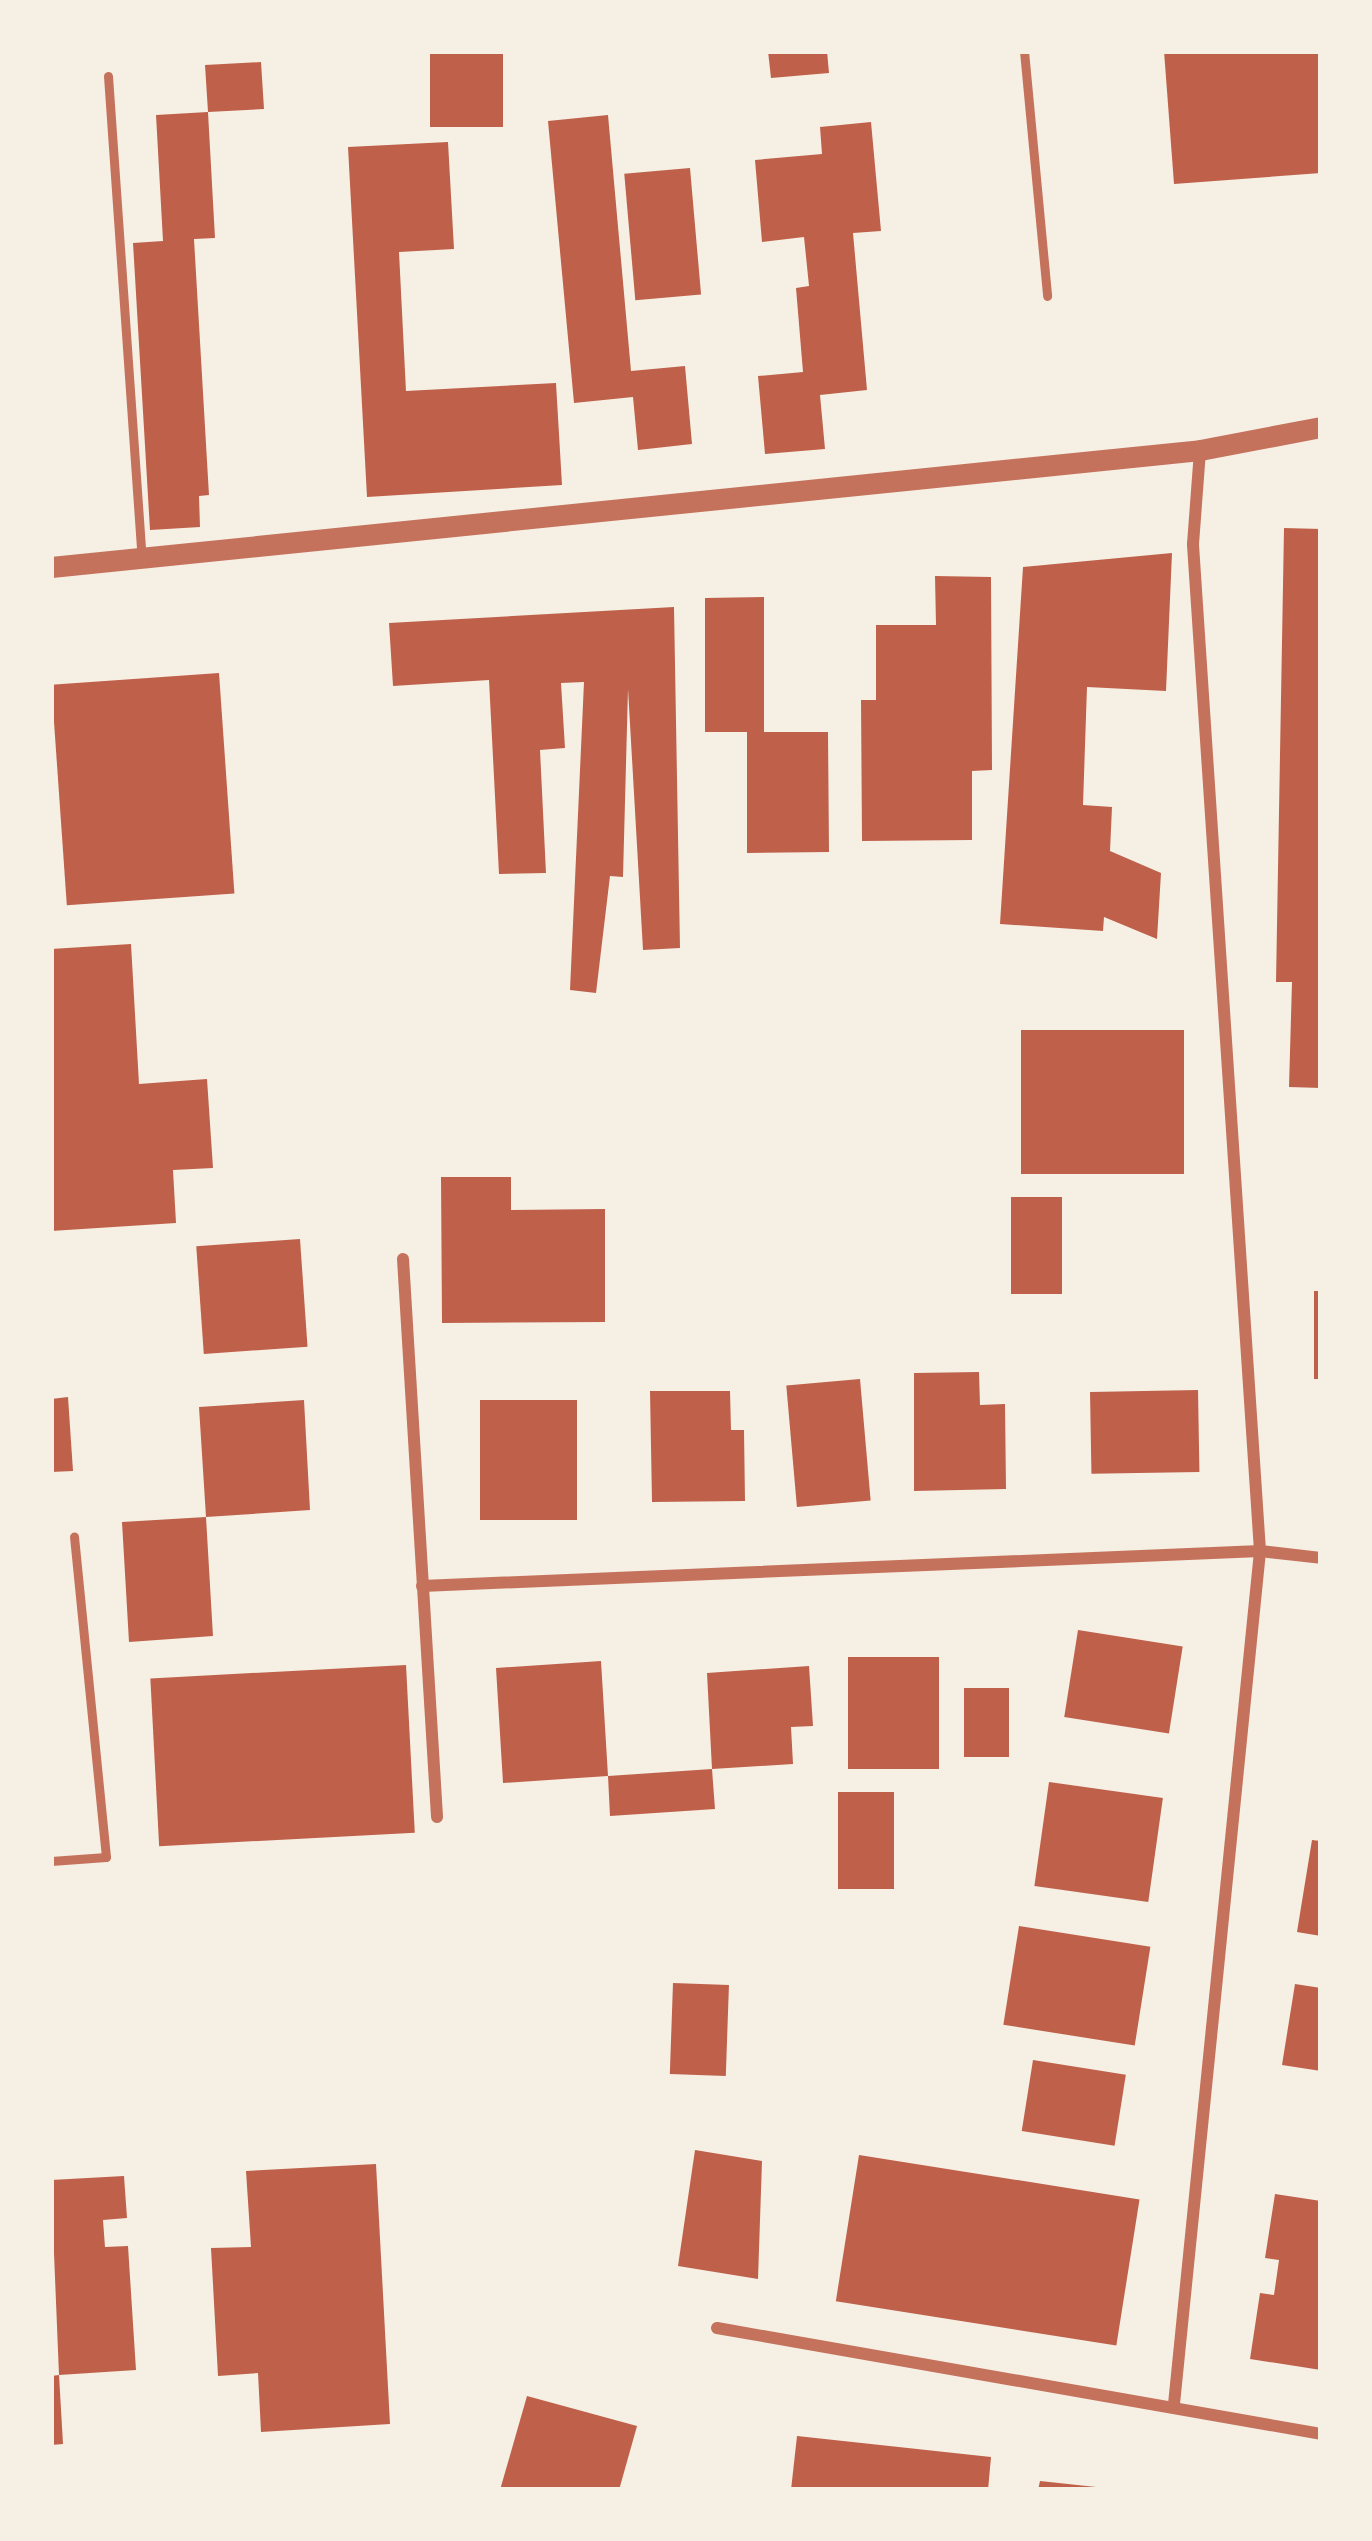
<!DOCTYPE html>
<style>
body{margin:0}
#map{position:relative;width:1372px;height:2541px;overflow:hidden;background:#f6efe4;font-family:"Work Sans",sans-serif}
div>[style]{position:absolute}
.building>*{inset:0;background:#bf614a;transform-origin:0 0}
.service>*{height:9px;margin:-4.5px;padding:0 4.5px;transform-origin:4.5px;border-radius:4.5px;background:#c5725c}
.minor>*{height:12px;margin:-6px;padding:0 6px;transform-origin:6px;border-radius:6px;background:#c5725c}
.tertiary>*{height:21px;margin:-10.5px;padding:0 10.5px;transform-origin:10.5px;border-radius:10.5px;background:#c5725c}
span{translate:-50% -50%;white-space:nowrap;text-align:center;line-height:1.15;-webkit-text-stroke:12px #f6efe4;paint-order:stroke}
.frame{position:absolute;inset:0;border:54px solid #f6efe4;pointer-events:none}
</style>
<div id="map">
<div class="building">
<i style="left:430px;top:51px;width:73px;height:76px"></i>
<i style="clip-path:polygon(768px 51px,827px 51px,829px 73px,771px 78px)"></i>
<i style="clip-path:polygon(1164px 51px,1321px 51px,1321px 173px,1174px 184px)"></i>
<i style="clip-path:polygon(261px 62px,264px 109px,208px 112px,215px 238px,194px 239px,209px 495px,199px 496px,200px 527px,150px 530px,133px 243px,163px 241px,156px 115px,208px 112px,205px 65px)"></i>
<i style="clip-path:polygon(608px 115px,631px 371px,685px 366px,692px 444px,638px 450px,633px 397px,574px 403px,548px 121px)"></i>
<i style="clip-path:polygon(871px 122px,881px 231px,853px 233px,867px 390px,820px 395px,825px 449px,765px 454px,758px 376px,803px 372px,796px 288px,809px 286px,804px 237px,762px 242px,755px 160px,822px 154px,820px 127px)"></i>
<i style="clip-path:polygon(448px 142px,454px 249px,399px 252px,406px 391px,556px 383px,562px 485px,367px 497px,348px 147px)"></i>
<i style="left:690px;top:168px;width:127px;height:66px;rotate:85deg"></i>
<i style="clip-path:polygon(1284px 528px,1321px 529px,1321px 1088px,1289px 1087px,1292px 982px,1276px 982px)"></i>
<i style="clip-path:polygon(1172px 553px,1166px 691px,1087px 687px,1083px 805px,1112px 807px,1110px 851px,1161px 873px,1157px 939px,1104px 917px,1103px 931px,1000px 924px,1023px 567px)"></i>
<i style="clip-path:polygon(935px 576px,991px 577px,992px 770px,972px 771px,972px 840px,862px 841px,861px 700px,876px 700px,876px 625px,936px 625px)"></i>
<i style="clip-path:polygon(764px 597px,764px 732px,828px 732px,829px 852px,747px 853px,747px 732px,705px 732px,705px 598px)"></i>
<i style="clip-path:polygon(674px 607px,680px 948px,643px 950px,628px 689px,623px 877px,610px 876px,596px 993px,570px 990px,584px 682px,561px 683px,565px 748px,540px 750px,546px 873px,499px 874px,489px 680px,393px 686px,389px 623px)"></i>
<i style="left:219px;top:673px;width:221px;height:168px;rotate:86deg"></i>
<i style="clip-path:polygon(131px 944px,139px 1084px,207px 1079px,213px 1168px,173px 1170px,176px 1223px,51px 1231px,51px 949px)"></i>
<i style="left:1184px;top:1030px;width:144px;height:163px;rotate:90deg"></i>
<i style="clip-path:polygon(441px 1177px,511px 1177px,511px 1210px,605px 1209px,605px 1322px,442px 1323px)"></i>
<i style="left:1062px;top:1197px;width:97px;height:51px;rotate:90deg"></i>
<i style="left:300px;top:1239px;width:108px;height:104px;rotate:86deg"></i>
<i style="left:1321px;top:1291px;width:88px;height:7px;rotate:90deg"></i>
<i style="clip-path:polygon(979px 1372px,980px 1405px,1005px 1404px,1006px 1489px,914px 1491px,914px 1373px)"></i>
<i style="left:860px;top:1379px;width:122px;height:74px;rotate:85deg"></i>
<i style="left:1198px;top:1390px;width:82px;height:108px;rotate:89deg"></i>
<i style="clip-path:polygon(650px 1391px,730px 1391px,731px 1430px,744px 1430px,745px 1501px,652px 1502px)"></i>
<i style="clip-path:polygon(68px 1397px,73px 1471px,51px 1472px,51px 1399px)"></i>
<i style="clip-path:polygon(304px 1400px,310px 1510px,206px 1517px,213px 1636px,129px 1642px,122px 1522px,206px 1517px,199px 1407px)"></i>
<i style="left:480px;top:1400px;width:97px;height:120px"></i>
<i style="left:1078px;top:1630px;width:106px;height:88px;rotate:9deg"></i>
<i style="left:939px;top:1657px;width:112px;height:91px;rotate:90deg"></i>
<i style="clip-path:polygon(601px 1661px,608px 1776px,712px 1769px,715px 1809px,610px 1816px,608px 1776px,503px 1783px,496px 1668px)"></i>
<i style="left:406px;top:1665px;width:168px;height:256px;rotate:87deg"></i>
<i style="clip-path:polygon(809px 1666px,813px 1726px,791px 1727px,793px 1764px,712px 1769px,707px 1673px)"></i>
<i style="left:964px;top:1688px;width:45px;height:69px"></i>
<i style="left:1049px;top:1782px;width:115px;height:105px;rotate:8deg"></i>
<i style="left:894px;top:1792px;width:97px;height:56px;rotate:90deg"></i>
<i style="clip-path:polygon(1312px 1840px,1321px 1841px,1321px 1936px,1297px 1932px)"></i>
<i style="left:1019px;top:1926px;width:133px;height:100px;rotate:9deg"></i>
<i style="left:673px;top:1983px;width:56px;height:91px;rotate:2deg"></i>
<i style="clip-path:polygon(1295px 1984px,1321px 1988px,1321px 2071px,1282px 2065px)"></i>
<i style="left:1033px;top:2060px;width:94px;height:72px;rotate:9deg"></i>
<i style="clip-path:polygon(695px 2150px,762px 2161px,758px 2279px,678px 2266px)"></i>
<i style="left:859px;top:2155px;width:284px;height:148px;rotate:9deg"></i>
<i style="clip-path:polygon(376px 2164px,390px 2424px,261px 2432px,258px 2373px,218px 2376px,211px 2248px,251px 2247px,246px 2171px)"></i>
<i style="clip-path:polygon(124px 2176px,127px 2218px,103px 2220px,105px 2247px,128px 2246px,136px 2370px,59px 2375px,51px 2180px)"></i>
<i style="clip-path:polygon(1275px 2194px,1321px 2201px,1321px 2370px,1250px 2359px,1260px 2293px,1274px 2295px,1279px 2260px,1265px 2258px)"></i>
<i style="clip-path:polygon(59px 2375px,63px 2444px,51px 2445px,51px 2376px)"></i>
<i style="clip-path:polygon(527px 2396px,637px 2426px,619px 2490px,500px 2490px)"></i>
<i style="clip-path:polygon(797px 2436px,991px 2457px,988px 2490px,791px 2490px)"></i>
<i style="clip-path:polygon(1040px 2481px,1096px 2487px,1096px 2490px,1038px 2490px)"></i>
</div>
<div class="service">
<i style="left:1024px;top:51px;width:246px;rotate:84.6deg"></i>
<i style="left:108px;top:76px;width:482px;rotate:86deg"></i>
<i style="left:51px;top:1861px;width:55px;rotate:-4.2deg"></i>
<i style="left:106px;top:1857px;width:322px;rotate:-95.7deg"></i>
</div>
<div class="minor">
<i style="left:403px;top:1259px;width:559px;rotate:86.51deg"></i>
<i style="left:422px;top:1586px;width:839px;rotate:-2.39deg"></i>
<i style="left:1260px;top:1551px;width:61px;rotate:6.5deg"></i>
<i style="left:717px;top:2328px;width:613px;rotate:9.95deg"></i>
<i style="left:1174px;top:2404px;width:857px;rotate:-84.24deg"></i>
<i style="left:1260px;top:1551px;width:1009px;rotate:-93.81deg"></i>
<i style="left:1193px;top:544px;width:94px;rotate:-85.7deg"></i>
</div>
<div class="tertiary">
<i style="left:51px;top:567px;width:1155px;rotate:-5.81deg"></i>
<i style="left:1200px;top:450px;width:123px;rotate:-10.8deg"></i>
</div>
<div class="frame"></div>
</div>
